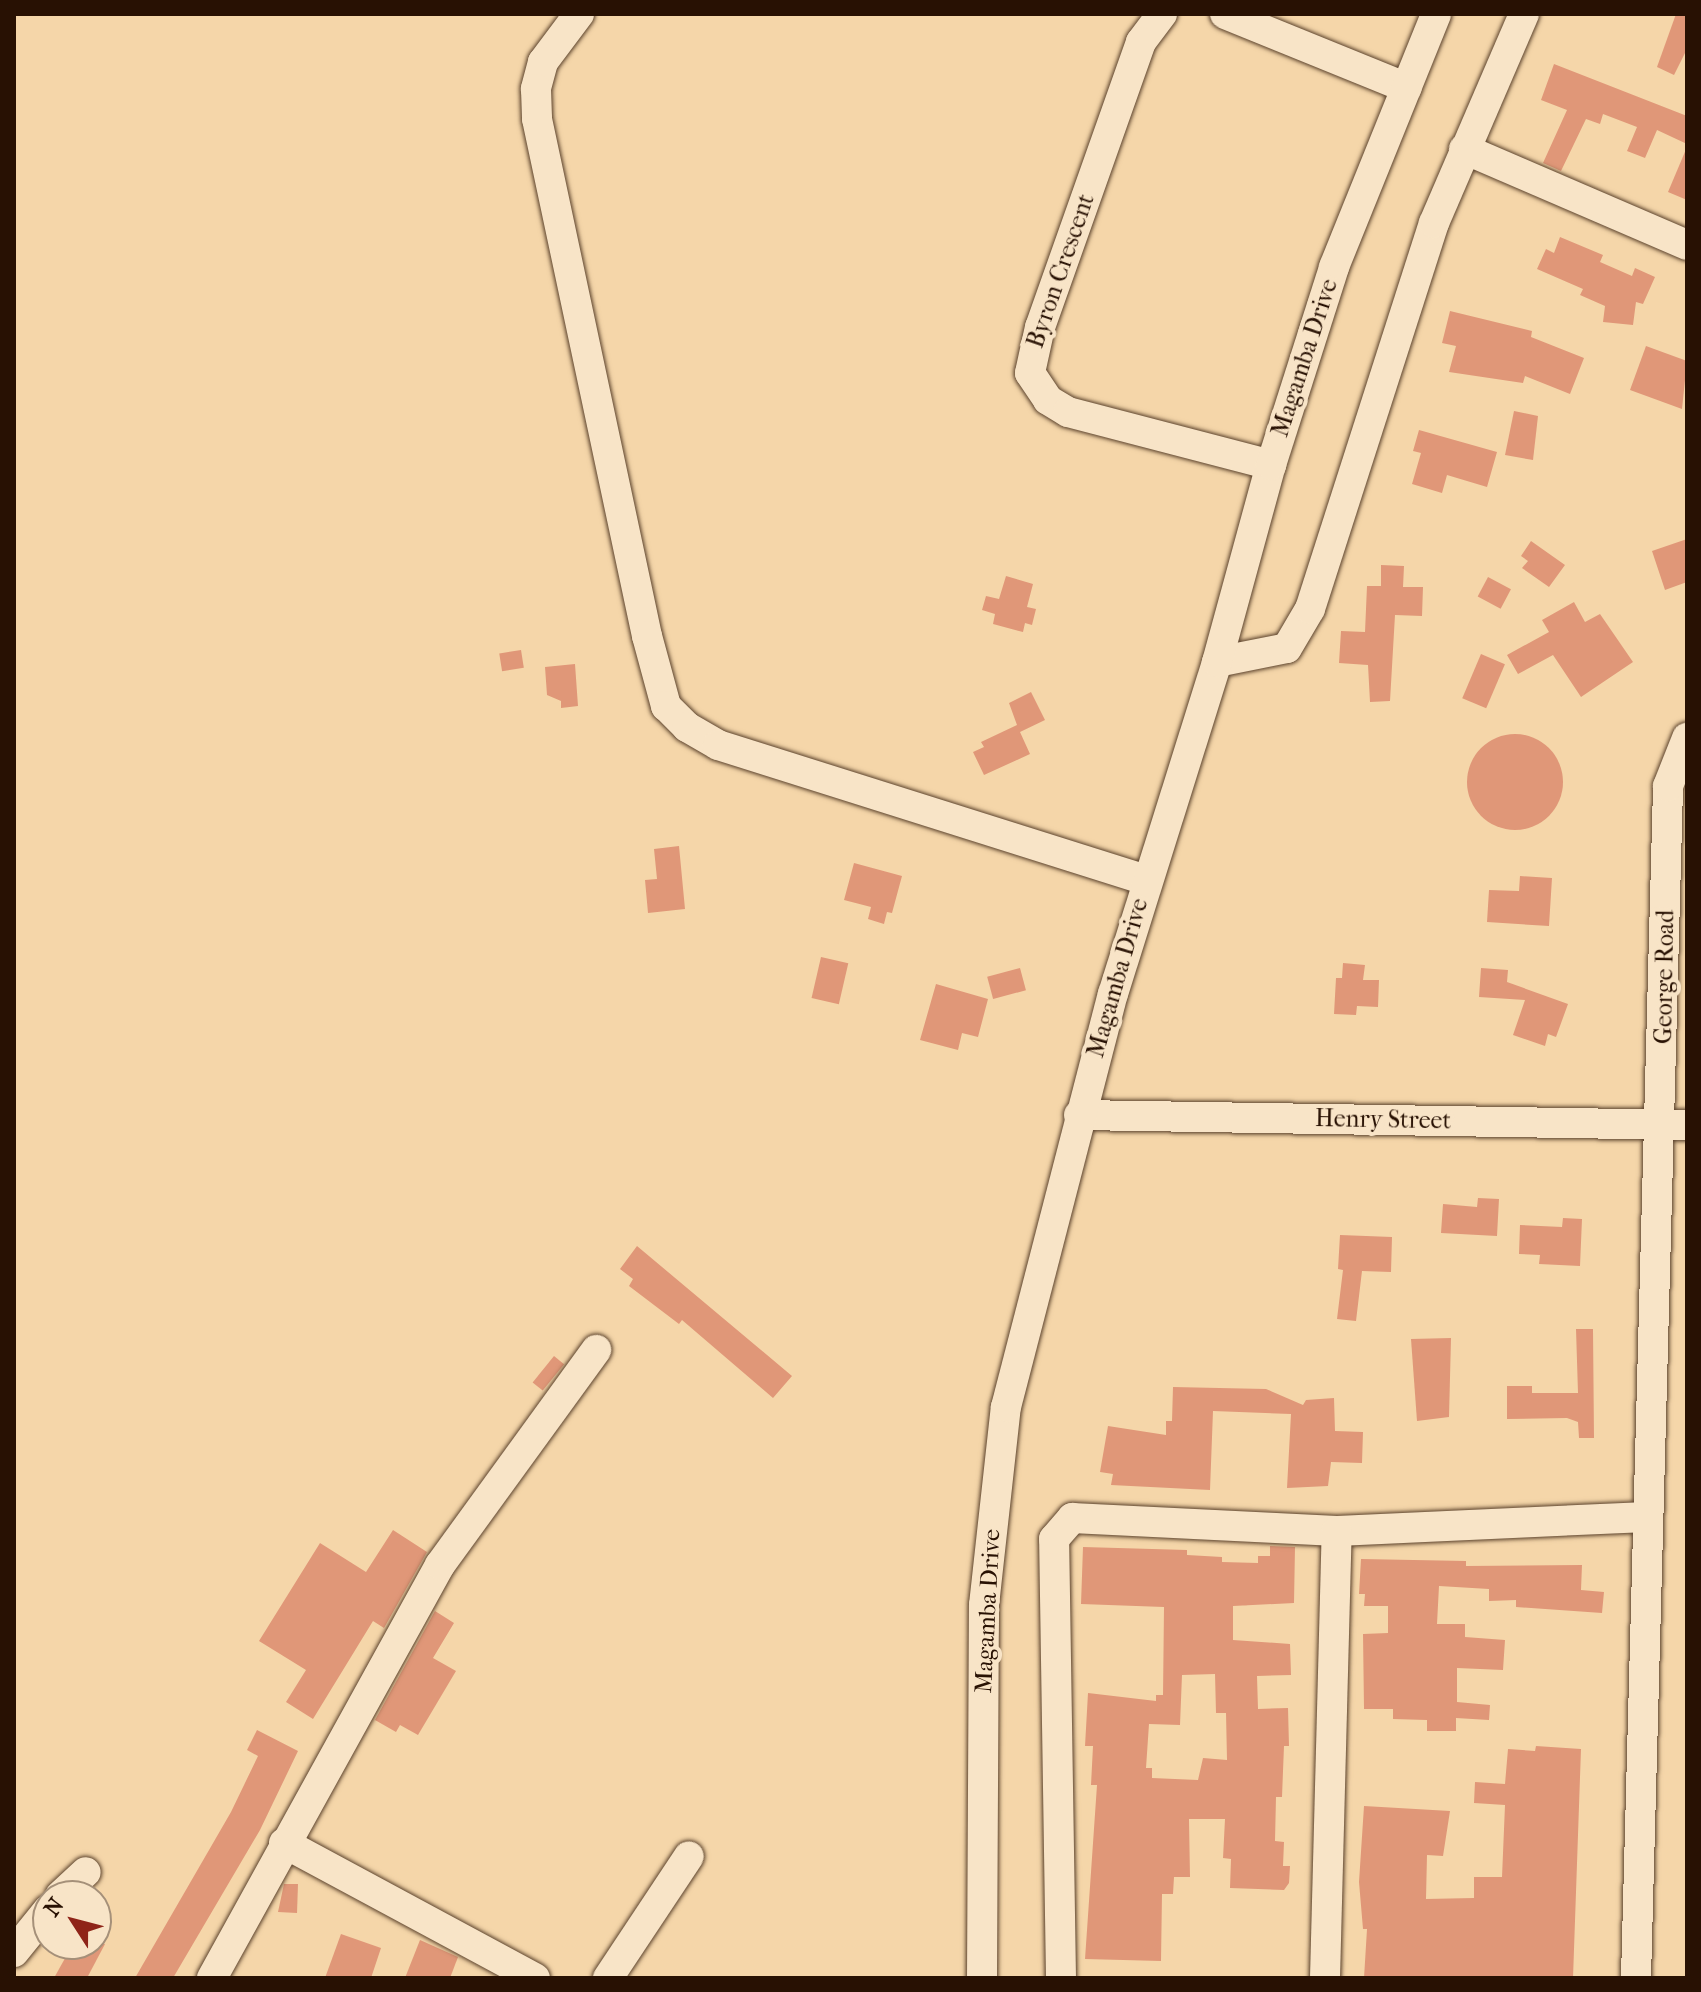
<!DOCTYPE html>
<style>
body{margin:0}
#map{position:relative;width:1701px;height:1992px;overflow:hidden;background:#f5d6a9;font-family:"IM FELL French Canon",serif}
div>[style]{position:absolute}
.building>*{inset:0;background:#e09778;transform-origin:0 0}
.round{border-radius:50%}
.roads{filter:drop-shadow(0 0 2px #5b422c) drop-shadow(0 0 2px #5b422c)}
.minor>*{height:30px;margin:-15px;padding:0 15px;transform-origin:15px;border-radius:15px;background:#f8e4c7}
span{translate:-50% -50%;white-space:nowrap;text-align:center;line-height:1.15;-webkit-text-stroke:8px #f8e4c7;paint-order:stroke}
.street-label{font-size:24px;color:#281103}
.frame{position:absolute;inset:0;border:16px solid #281103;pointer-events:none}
.north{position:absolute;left:32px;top:1880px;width:80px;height:80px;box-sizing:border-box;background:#f8e4c7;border:2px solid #a59079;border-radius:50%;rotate:306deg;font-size:22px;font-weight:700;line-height:32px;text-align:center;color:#281103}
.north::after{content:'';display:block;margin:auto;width:28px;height:36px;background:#8f2418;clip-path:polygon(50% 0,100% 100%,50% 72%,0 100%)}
</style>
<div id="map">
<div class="building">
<i style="clip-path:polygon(1676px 14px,1687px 14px,1687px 49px,1674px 75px,1657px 67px)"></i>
<i style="clip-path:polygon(1554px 64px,1687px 116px,1687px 144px,1657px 130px,1645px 158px,1627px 151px,1637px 127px,1603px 114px,1600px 124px,1586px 119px,1561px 171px,1543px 163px,1567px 110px,1541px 100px)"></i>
<i style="clip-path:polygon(1687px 147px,1687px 200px,1668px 192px)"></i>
<i style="clip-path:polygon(1560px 237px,1603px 255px,1600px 262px,1632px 276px,1635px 268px,1655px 277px,1643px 304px,1636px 302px,1633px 325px,1603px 322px,1605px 306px,1580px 295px,1583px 289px,1537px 269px,1546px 249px,1554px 253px)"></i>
<i style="clip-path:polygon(1450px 311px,1532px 331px,1531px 337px,1584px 358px,1570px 394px,1525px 376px,1523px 383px,1449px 372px,1456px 346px,1442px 343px)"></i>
<i style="clip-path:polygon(1646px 346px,1687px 361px,1682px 409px,1630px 390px)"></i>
<i style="clip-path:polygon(1514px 411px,1538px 416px,1533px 460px,1505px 455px)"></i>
<i style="clip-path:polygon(1419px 430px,1497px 452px,1487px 487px,1447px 475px,1442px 493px,1412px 484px,1421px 453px,1413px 451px)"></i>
<i style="clip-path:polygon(1687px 539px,1687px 582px,1665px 590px,1652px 551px)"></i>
<i style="clip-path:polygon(1531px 541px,1565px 565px,1549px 587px,1522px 568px,1528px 561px,1521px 556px)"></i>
<i style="clip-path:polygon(1381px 565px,1404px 566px,1403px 587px,1423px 587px,1422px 616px,1395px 615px,1390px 701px,1370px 702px,1368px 665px,1339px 663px,1341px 631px,1365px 632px,1367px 586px,1381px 586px)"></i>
<i style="clip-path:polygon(1006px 576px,1033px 584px,1027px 607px,1036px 609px,1032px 625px,1025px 623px,1023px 632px,993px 624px,995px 614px,982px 610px,986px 596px,999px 599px)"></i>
<i style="left:1488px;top:577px;width:26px;height:22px;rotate:28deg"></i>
<i style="clip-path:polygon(1574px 602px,1585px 622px,1600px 614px,1633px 662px,1581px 697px,1553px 655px,1518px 674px,1507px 655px,1549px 632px,1542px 620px)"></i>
<i style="left:521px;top:650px;width:18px;height:22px;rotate:81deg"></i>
<i style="left:1481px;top:654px;width:26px;height:48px;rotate:23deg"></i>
<i style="clip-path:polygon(575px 664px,578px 706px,561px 708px,561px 701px,547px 695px,545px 667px)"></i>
<i style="clip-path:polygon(1031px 692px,1045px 720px,1020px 732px,1030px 754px,984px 775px,973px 752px,984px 747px,981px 742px,1017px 725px,1009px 703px)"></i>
<i class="round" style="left:1467px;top:734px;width:96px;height:96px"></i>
<i style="clip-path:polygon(679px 846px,685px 909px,648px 913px,645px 880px,657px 879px,654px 849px)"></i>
<i style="clip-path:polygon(854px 863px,902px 876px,892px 913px,887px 912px,884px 924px,868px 919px,871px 907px,844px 900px)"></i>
<i style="clip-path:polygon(1520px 876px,1552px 878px,1549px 926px,1487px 922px,1489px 890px,1519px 891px)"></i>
<i style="left:821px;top:957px;width:28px;height:42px;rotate:13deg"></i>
<i style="clip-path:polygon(1343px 963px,1365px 965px,1363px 980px,1379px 980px,1378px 1007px,1357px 1006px,1356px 1015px,1334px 1014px,1336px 978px,1342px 978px)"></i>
<i style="left:1020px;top:968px;width:23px;height:34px;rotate:75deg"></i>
<i style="clip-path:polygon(1481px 968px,1508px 970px,1507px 982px,1568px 1004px,1556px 1037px,1548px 1034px,1545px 1046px,1513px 1035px,1525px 1000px,1479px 997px)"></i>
<i style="clip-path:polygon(936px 984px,988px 999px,978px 1037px,962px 1033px,958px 1050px,920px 1040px)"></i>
<i style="clip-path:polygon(1478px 1198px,1499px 1199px,1497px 1236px,1441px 1233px,1443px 1204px,1477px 1207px)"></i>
<i style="clip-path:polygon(1563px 1218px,1582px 1219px,1580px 1266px,1539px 1264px,1540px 1255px,1519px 1254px,1520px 1225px,1562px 1227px)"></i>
<i style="clip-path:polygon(1340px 1235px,1392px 1237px,1391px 1272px,1362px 1271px,1356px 1321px,1337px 1319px,1343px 1270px,1338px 1269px)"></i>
<i style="clip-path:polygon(637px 1246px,792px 1376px,773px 1398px,682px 1320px,679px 1324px,629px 1286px,633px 1279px,620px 1269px)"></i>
<i style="clip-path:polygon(1576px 1329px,1593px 1329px,1594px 1438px,1579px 1438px,1578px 1422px,1567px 1418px,1507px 1419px,1507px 1386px,1532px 1386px,1532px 1393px,1578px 1393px)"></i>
<i style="clip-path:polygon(1451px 1338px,1449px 1417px,1417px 1421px,1411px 1339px)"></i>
<i style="left:554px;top:1356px;width:13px;height:34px;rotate:39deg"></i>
<i style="clip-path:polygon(1173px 1387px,1266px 1389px,1303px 1405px,1306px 1400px,1334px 1398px,1335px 1431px,1363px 1432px,1362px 1463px,1331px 1462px,1328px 1486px,1287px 1488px,1291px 1414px,1213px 1411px,1210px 1490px,1111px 1485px,1113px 1474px,1100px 1472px,1108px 1426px,1166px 1435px,1166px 1421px,1172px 1421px)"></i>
<i style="clip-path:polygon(393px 1530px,427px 1552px,384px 1628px,373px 1621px,313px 1719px,286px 1702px,306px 1670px,259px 1641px,320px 1543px,366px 1572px)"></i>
<i style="clip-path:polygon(evenodd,1270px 1546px,1295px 1547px,1294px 1603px,1233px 1606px,1233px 1640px,1290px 1644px,1291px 1675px,1257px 1676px,1258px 1709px,1288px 1708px,1289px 1746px,1284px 1746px,1282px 1797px,1276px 1797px,1275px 1841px,1284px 1842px,1283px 1866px,1290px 1866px,1289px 1883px,1284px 1890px,1230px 1888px,1231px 1859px,1223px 1858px,1225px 1819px,1189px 1819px,1190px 1877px,1174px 1877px,1173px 1894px,1162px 1894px,1161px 1961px,1085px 1959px,1097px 1785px,1091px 1785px,1093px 1746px,1085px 1746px,1088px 1693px,1156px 1701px,1156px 1695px,1163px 1695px,1164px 1607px,1081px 1604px,1083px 1547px,1187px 1550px,1187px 1555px,1222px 1557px,1222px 1562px,1258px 1563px,1258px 1556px,1270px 1556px,1270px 1546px,1215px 1674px,1216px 1713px,1226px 1713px,1227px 1760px,1203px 1758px,1198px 1780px,1152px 1778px,1152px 1768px,1146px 1768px,1149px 1724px,1180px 1725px,1182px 1675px,1215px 1674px)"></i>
<i style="clip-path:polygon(1361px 1559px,1466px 1561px,1466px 1566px,1582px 1565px,1581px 1590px,1604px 1592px,1602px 1613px,1516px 1607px,1516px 1600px,1489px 1601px,1489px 1589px,1439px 1586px,1437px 1624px,1465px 1624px,1465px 1637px,1505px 1640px,1503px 1670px,1457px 1668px,1457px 1702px,1490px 1705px,1489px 1720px,1456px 1718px,1456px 1731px,1427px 1731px,1427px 1720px,1393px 1719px,1393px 1709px,1364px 1709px,1363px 1634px,1388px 1633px,1388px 1606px,1364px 1606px,1365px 1594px,1359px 1594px)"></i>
<i style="clip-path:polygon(435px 1611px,454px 1623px,433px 1658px,456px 1671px,418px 1735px,400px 1725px,396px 1732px,375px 1720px)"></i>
<i style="clip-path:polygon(257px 1730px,298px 1751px,260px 1830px,173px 1978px,135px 1978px,231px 1812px,258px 1756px,247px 1750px)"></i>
<i style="clip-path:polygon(1536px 1746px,1581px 1749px,1573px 1978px,1364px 1978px,1367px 1929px,1363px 1929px,1359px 1882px,1364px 1806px,1450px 1811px,1443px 1856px,1427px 1855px,1426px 1899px,1474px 1898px,1474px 1877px,1502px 1877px,1505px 1805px,1474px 1803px,1475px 1782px,1505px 1784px,1508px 1749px,1535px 1751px)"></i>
<i style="clip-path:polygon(284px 1884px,298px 1884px,297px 1913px,278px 1912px)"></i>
<i style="clip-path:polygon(341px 1934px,381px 1948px,371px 1978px,325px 1978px)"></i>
<i style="clip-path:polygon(420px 1940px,458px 1957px,450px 1978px,405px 1978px)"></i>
<i style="clip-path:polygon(73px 1944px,105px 1944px,87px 1978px,54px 1978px)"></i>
</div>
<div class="roads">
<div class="minor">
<i style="left:579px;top:14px;width:60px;rotate:126.9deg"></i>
<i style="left:543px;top:62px;width:28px;rotate:105deg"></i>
<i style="left:536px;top:89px;width:30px;rotate:88deg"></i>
<i style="left:537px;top:119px;width:529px;rotate:77.99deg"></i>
<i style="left:647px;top:636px;width:73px;rotate:74.8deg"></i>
<i style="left:666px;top:706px;width:30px;rotate:45deg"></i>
<i style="left:687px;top:727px;width:36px;rotate:30deg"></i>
<i style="left:718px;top:745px;width:450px;rotate:17.5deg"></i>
<i style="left:1162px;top:14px;width:35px;rotate:127deg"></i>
<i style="left:1141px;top:42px;width:302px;rotate:109.5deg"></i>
<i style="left:1040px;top:327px;width:47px;rotate:102.3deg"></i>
<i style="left:1030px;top:373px;width:32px;rotate:56deg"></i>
<i style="left:1048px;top:400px;width:23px;rotate:31deg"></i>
<i style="left:1068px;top:412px;width:210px;rotate:14.6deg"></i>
<i style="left:1225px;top:14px;width:196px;rotate:22.1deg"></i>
<i style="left:1464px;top:149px;width:243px;rotate:23.3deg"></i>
<i style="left:1217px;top:662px;width:71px;rotate:-11.3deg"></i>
<i style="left:1287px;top:648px;width:45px;rotate:-59.5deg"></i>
<i style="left:1310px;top:609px;width:405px;rotate:-72.2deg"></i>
<i style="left:1434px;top:223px;width:228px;rotate:-66.7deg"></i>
<i style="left:1079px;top:1115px;width:608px;rotate:0.94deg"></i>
<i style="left:284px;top:1843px;width:285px;rotate:28.3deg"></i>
<i style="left:60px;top:1896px;width:35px;rotate:-43deg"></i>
<i style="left:14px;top:1952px;width:54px;rotate:-51deg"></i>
<i style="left:212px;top:1978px;width:472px;rotate:-61.1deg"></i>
<i style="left:440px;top:1565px;width:266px;rotate:-54deg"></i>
<i style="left:608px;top:1978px;width:146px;rotate:-56.4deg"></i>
<i style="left:982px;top:1978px;width:373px;rotate:-89.7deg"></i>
<i style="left:984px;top:1605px;width:199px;rotate:-83.7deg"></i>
<i style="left:1006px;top:1407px;width:427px;rotate:-75.5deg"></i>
<i style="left:1113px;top:994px;width:348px;rotate:-72.6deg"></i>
<i style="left:1217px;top:662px;width:204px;rotate:-74.7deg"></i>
<i style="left:1271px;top:465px;width:208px;rotate:-72.3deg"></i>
<i style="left:1334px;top:267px;width:273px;rotate:-68deg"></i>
<i style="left:1061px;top:1978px;width:439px;rotate:-90.9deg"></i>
<i style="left:1054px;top:1539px;width:28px;rotate:-49deg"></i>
<i style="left:1072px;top:1518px;width:265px;rotate:2.8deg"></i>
<i style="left:1337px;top:1531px;width:310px;rotate:-2.6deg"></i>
<i style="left:1325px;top:1978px;width:447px;rotate:-88.5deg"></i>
<i style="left:1636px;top:1978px;width:1192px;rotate:-88.46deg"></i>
<i style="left:1668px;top:786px;width:52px;rotate:-68.4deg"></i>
</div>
</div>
<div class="street-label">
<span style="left:1061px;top:271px;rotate:-71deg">Byron Crescent</span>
<span style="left:1305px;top:358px;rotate:-72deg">Magamba Drive</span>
<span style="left:1665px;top:977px;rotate:-89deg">George Road</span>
<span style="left:1118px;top:978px;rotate:-74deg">Magamba Drive</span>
<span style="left:1383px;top:1120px;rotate:1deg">Henry Street</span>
<span style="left:988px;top:1611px;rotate:-87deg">Magamba Drive</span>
</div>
<div class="frame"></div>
<div class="north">N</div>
</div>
